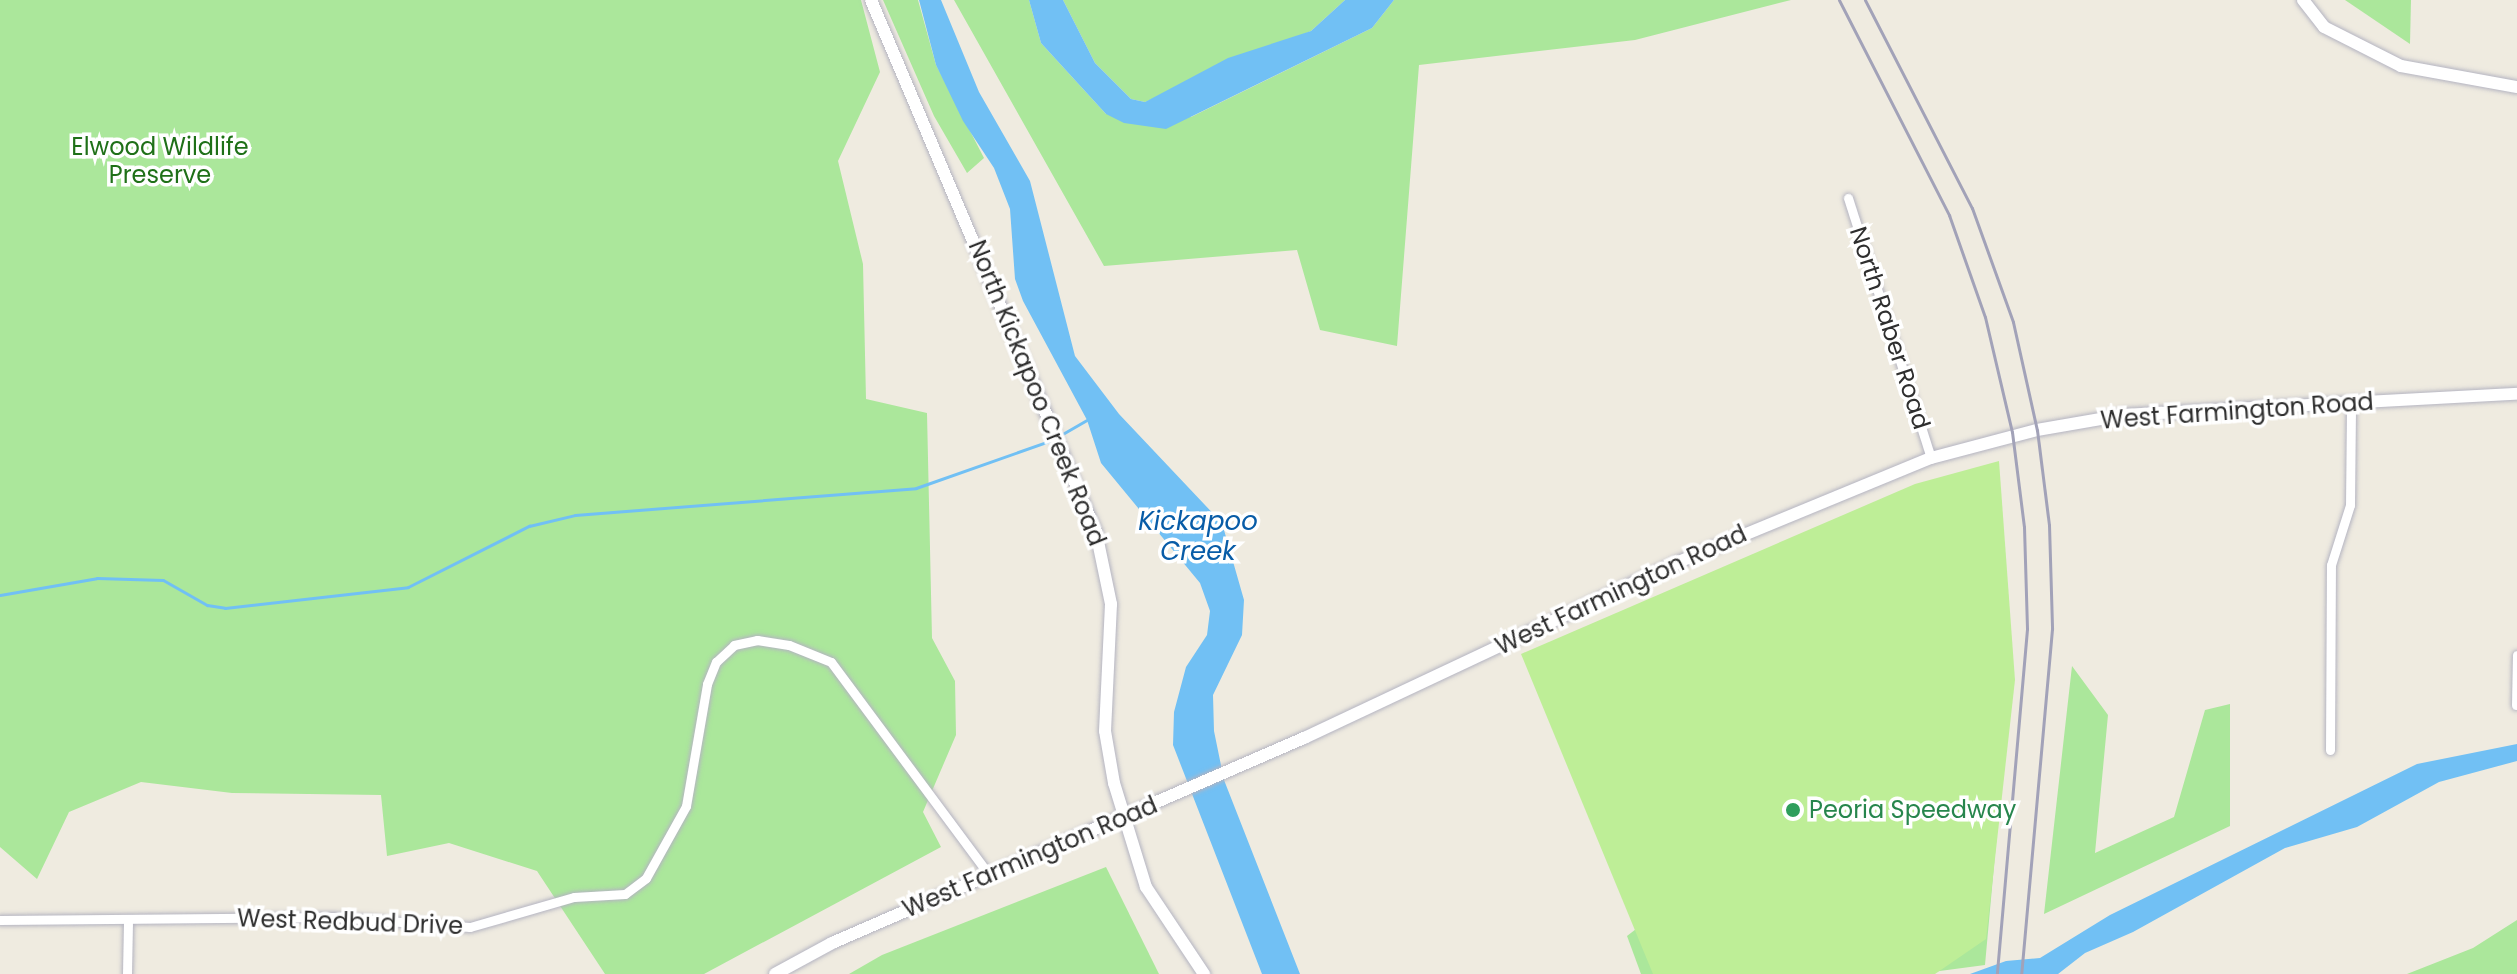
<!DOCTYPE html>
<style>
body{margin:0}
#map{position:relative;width:2517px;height:974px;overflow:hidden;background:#efebe0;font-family:Poppins,sans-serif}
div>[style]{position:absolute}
.green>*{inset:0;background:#abe79b}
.pitch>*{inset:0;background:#beee97}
.water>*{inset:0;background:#71c0f4}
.stream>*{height:3px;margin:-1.5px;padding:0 1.5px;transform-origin:1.5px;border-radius:1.5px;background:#71c0f4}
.roads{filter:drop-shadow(0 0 2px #b4b4c1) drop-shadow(0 0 2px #b4b4c1)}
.minor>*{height:9px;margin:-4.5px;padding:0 4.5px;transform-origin:4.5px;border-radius:4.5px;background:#fff}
.secondary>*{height:12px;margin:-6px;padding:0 6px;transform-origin:6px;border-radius:6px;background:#fff}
.rail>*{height:3px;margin:-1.5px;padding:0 1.5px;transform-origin:1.5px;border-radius:1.5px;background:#a2a2b8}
.dots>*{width:22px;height:22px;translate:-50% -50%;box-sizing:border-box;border:4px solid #fff;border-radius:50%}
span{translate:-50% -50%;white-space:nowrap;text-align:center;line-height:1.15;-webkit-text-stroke:7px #fff;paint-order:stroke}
.park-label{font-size:24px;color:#1f7018}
.street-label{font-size:24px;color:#2e2e2e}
.leisure-label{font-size:24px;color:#27864d}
.left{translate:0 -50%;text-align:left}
.water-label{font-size:26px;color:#085ca7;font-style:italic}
</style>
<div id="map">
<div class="green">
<i style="clip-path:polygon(0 0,861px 0,880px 72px,838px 161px,863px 264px,866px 399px,927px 413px,932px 638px,955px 681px,956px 735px,923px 812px,941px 847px,704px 974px,605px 974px,537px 871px,449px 843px,387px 856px,381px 795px,232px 793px,141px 782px,69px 812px,37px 879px,0 847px)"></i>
<i style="clip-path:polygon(883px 0,918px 0,936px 65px,984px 158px,967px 173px,934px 116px)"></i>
<i style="clip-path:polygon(954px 0,1029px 0,1041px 43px,1106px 114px,1191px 117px,1372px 28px,1394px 0,1791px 0,1635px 40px,1419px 65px,1397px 346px,1320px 330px,1297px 250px,1104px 266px)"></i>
<i style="clip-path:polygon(1063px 0,1345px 0,1311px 31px,1145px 102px,1131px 99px,1095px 63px)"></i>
<i style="clip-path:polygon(2345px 0,2411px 0,2410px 44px)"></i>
<i style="clip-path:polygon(2072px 666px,2108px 715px,2095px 853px,2174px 817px,2205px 710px,2230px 704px,2230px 826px,2044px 914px)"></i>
<i style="clip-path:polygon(2005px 744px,1985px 965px,1917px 974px)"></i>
<i style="clip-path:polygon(1106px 867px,1159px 974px,849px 974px,882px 955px)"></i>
<i style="clip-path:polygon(1649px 919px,1670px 974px,1641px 974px,1627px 936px)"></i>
<i style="clip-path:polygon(2517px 920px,2517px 974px,2407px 974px,2473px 948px)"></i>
</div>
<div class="pitch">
<i style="clip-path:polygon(1999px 461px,2015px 680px,1986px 939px,1935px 974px,1653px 974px,1521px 654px,1915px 484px)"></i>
</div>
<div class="water">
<i style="clip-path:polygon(919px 0,941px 0,979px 92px,1030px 181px,1075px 356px,1119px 414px,1222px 523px,1244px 600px,1242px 635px,1213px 695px,1214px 731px,1224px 780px,1300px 974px,1262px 974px,1173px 745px,1174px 712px,1186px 667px,1207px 635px,1210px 611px,1200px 583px,1101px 463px,1087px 420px,1023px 301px,1015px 279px,1010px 209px,994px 168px,963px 121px,936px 65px)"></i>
<i style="clip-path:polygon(1029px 0,1063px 0,1095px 63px,1131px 99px,1145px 102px,1228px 58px,1311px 31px,1345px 0,1394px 0,1372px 28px,1166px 129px,1124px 123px,1106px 114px,1041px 43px)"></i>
<i style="clip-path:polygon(2517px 744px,2517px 761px,2439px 782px,2357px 827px,2285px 848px,2133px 932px,2085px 953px,2058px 974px,1970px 974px,2006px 961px,2040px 958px,2110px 915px,2417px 764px)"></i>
</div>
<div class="stream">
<i style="left:1059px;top:436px;width:32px;rotate:-30deg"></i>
<i style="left:0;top:595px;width:98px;rotate:-9.9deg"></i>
<i style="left:97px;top:578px;width:66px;rotate:1.7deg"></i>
<i style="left:163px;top:580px;width:51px;rotate:29.6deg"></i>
<i style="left:207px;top:605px;width:18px;rotate:9deg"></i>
<i style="left:225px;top:608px;width:184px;rotate:-6.5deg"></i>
<i style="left:408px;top:587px;width:136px;rotate:-26.8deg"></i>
<i style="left:529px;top:526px;width:47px;rotate:-13.4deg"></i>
<i style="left:575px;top:515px;width:342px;rotate:-4.5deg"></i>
<i style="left:916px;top:488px;width:144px;rotate:-19.4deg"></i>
</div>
<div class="roads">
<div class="minor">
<i style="left:1848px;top:198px;width:273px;rotate:72.3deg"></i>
<i style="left:2516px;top:705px;width:50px;rotate:-88.9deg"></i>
<i style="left:2330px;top:750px;width:185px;rotate:-89.7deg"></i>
<i style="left:2331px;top:565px;width:63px;rotate:-72.4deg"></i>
<i style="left:2350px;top:505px;width:103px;rotate:-89.4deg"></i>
<i style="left:0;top:920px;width:333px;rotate:-0.5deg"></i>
<i style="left:333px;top:917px;width:137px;rotate:4.2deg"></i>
<i style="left:470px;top:927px;width:108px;rotate:-16.1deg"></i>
<i style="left:574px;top:897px;width:51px;rotate:-3.4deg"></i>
<i style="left:625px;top:894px;width:26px;rotate:-37deg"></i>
<i style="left:646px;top:878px;width:82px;rotate:-60.9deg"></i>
<i style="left:686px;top:806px;width:124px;rotate:-80.2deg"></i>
<i style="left:707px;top:684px;width:24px;rotate:-68deg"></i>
<i style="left:716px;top:662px;width:25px;rotate:-43deg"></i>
<i style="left:734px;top:645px;width:24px;rotate:-12deg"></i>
<i style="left:757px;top:640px;width:32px;rotate:9deg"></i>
<i style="left:789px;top:645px;width:45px;rotate:22deg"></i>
<i style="left:831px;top:662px;width:265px;rotate:53.4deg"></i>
<i style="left:127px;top:974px;width:54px;rotate:-88.9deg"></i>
</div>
<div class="secondary">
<i style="left:871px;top:0;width:578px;rotate:67.07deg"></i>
<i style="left:1096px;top:532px;width:74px;rotate:78.2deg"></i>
<i style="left:1111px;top:604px;width:127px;rotate:92.7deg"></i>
<i style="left:1105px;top:731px;width:53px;rotate:80.2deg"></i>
<i style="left:1114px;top:783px;width:109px;rotate:72.9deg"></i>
<i style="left:1146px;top:887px;width:105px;rotate:56.3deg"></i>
<i style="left:2303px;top:0;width:34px;rotate:52deg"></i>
<i style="left:2324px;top:27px;width:86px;rotate:26.9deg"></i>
<i style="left:2401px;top:66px;width:118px;rotate:10.3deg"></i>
<i style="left:775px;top:974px;width:65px;rotate:-28.5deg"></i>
<i style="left:832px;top:943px;width:515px;rotate:-23.48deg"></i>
<i style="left:1304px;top:738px;width:411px;rotate:-25.2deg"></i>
<i style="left:1676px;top:563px;width:276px;rotate:-22.4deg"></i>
<i style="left:1931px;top:458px;width:110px;rotate:-14.8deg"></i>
<i style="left:2037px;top:430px;width:88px;rotate:-9.8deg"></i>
<i style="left:2124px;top:415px;width:394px;rotate:-3.1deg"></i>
</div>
</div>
<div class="rail">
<i style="left:1839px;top:0;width:242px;rotate:62.9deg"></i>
<i style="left:1949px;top:215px;width:108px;rotate:70.6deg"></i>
<i style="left:1985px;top:317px;width:118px;rotate:76.8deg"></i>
<i style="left:2012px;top:432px;width:96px;rotate:82.8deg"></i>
<i style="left:2024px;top:527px;width:102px;rotate:88.3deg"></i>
<i style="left:2027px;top:629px;width:346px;rotate:95deg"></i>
<i style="left:1865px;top:0;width:234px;rotate:62.8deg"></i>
<i style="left:1972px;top:208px;width:121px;rotate:70.2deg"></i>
<i style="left:2013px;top:322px;width:111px;rotate:77.5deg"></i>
<i style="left:2037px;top:430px;width:96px;rotate:82.8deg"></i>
<i style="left:2049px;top:525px;width:104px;rotate:88.3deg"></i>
<i style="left:2052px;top:629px;width:346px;rotate:95.1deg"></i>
</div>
<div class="dots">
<i style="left:1793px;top:810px;background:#2e9e5b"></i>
</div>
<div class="park-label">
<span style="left:160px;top:161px">Elwood Wildlife<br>Preserve</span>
</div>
<div class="street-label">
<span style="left:1890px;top:328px;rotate:72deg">North Raber Road</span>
<span style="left:1037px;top:393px;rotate:68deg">North Kickapoo Creek Road</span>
<span style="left:2237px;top:411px;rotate:-4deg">West Farmington Road</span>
<span style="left:1621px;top:590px;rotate:-25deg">West Farmington Road</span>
<span style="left:1030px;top:857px;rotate:-23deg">West Farmington Road</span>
<span style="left:350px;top:922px;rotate:2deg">West Redbud Drive</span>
</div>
<div class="leisure-label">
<span class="left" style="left:1809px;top:810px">Peoria Speedway</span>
</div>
<div class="water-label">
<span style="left:1198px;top:537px">Kickapoo<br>Creek</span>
</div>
</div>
